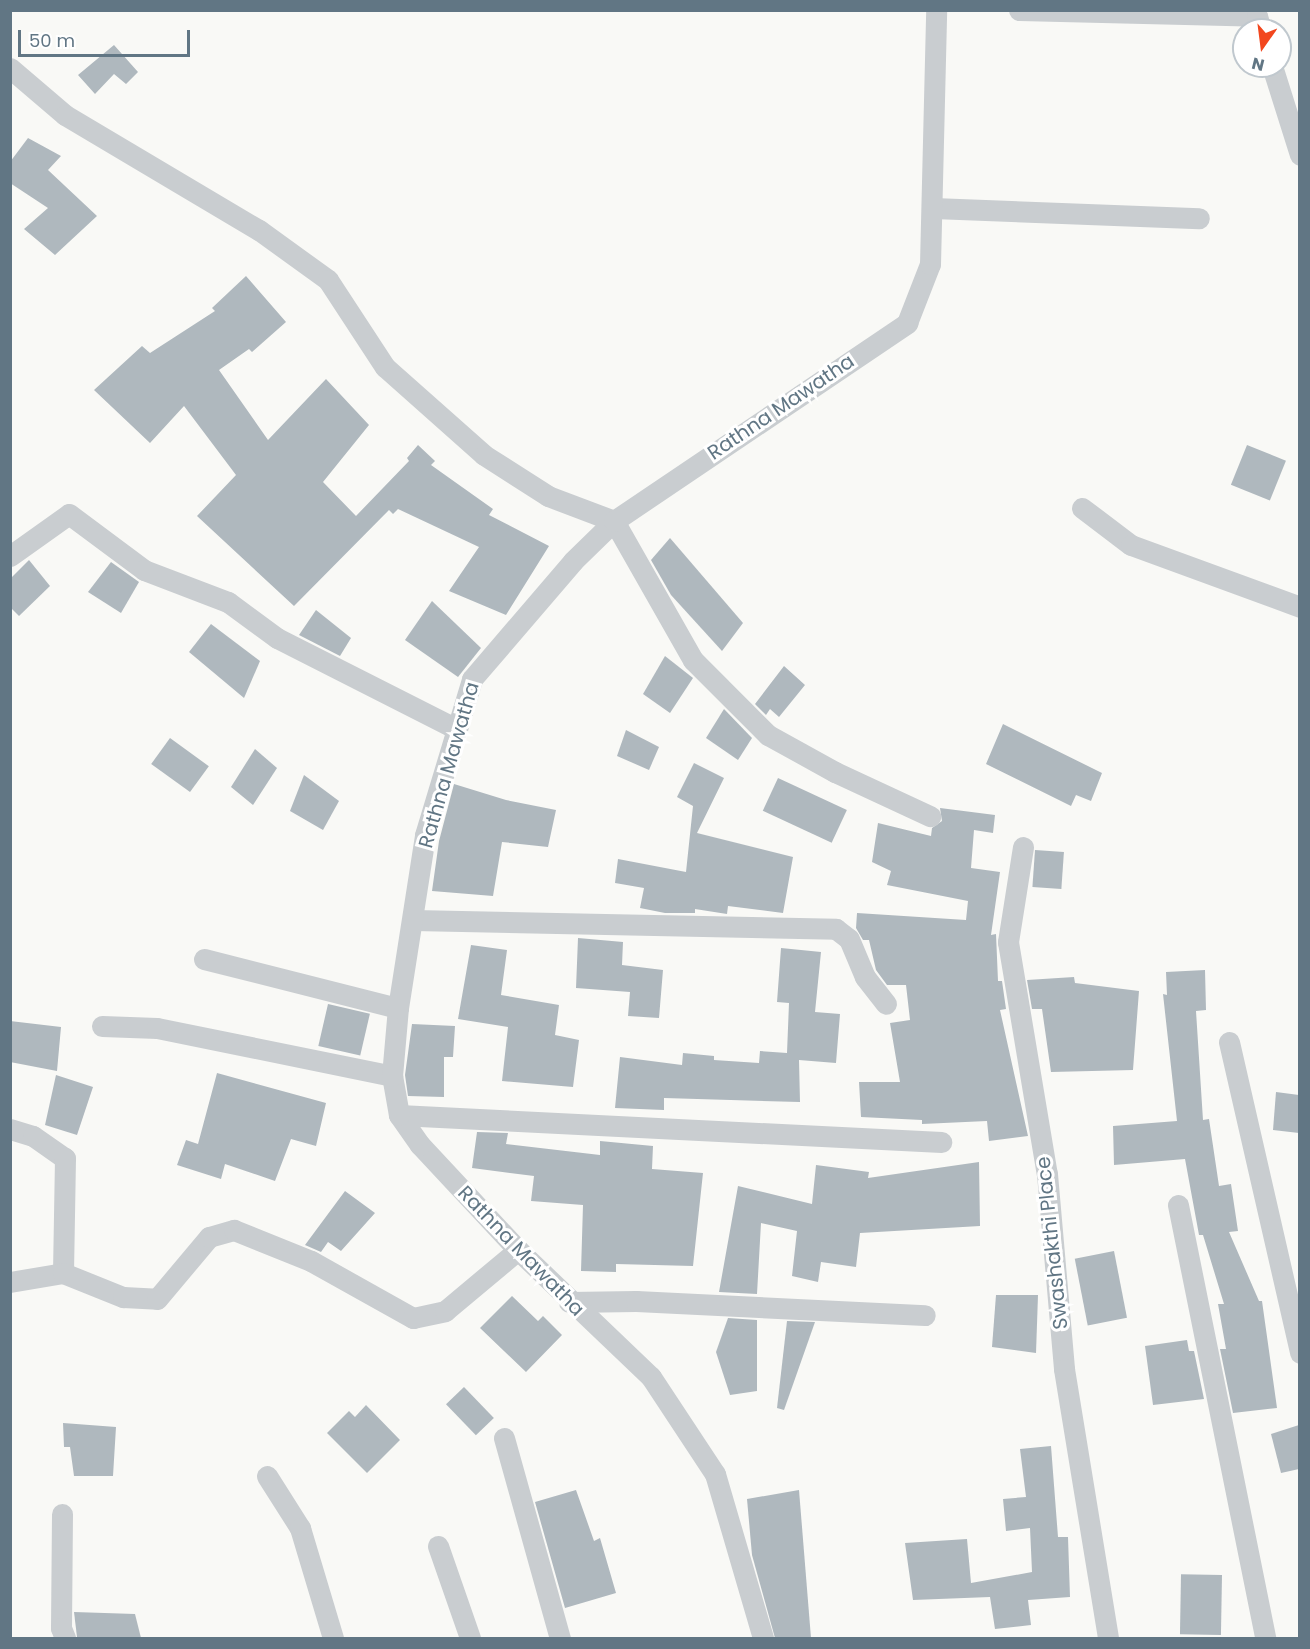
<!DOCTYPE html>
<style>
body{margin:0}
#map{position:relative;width:1310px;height:1649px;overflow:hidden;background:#f9f9f6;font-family:Poppins,sans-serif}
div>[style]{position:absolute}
.building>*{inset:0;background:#afb8be;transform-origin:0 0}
.street>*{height:21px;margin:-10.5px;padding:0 10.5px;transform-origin:10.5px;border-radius:10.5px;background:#c9cdd0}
span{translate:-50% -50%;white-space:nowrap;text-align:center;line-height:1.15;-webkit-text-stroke:6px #fff;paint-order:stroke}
.street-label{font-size:20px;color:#617684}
.frame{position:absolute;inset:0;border:12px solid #617684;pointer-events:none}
.north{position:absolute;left:1232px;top:18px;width:60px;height:60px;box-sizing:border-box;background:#fff;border:2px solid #c0c8ce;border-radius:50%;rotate:194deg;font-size:16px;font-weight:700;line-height:24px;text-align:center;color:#617684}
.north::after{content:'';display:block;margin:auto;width:21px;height:27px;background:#f2471e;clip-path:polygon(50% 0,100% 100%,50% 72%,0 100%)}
.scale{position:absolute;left:18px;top:30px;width:172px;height:27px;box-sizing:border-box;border:3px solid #617684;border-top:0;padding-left:8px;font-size:18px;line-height:21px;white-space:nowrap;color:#617684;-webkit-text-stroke:4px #fff;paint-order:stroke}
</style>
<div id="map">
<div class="building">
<i style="clip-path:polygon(114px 45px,138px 72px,126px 84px,114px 74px,95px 94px,78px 75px)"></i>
<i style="clip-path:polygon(28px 138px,61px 156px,48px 170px,97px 216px,55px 255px,24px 229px,48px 208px,10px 183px,10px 162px)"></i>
<i style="clip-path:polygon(246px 276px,286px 322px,252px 352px,249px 349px,219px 370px,268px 440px,326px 379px,369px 425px,323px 482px,356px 516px,409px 461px,407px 458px,418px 445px,435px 461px,431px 465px,493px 509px,489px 515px,549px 546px,506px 615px,449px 591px,479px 547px,398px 509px,393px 514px,389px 510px,294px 606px,197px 516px,236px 475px,184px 406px,150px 443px,94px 390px,142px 346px,150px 353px,215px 311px,212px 308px)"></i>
<i style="left:1247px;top:445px;width:42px;height:43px;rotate:22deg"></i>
<i style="clip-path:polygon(670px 538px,743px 623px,722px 651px,671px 595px,651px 560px)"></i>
<i style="clip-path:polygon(29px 560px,50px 586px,19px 616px,10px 607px,10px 579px)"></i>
<i style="clip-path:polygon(111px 562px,139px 582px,121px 613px,88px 592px)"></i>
<i style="clip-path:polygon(432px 601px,481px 648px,458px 677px,405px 640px)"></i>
<i style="clip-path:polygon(316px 610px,351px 638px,340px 656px,299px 635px)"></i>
<i style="clip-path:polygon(211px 624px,260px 661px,244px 698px,189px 652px)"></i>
<i style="clip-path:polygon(665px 656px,693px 678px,670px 713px,643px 694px)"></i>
<i style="clip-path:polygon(784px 666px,805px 685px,779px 717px,770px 709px,766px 715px,755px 704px)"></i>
<i style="clip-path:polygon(724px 709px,752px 738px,738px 760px,706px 738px)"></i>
<i style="clip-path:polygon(1003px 724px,1102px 773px,1091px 801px,1076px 795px,1071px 806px,986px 764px)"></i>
<i style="clip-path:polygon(626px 730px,659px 747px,649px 770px,617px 756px)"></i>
<i style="left:170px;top:738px;width:48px;height:32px;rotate:36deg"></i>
<i style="clip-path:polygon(255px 749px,277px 768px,253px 805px,231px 787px)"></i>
<i style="clip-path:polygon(694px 763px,724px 778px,697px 833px,793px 857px,783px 913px,728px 906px,727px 914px,695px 909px,695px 913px,665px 913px,640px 908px,644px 888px,615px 883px,618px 859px,686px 872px,693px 806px,677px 797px)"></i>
<i style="clip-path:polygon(304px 775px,339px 801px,323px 830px,290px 811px)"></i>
<i style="left:778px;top:778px;width:76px;height:36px;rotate:25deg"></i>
<i style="clip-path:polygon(454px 784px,506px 800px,556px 810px,548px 847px,502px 842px,493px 896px,432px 891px,439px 841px)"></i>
<i style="clip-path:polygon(940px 808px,995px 815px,993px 833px,974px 830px,971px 868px,1000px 872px,991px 935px,996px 934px,998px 981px,1002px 981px,1006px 1009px,1000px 1010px,1028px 1136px,989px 1141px,987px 1121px,922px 1124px,922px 1120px,861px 1117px,859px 1082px,900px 1082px,890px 1023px,910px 1020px,906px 985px,887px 985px,876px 970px,869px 940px,863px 940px,856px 928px,857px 913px,966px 920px,968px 901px,887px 885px,891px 871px,872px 862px,878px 823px,931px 836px,932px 828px,942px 821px)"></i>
<i style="left:1035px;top:850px;width:29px;height:37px;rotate:4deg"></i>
<i style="clip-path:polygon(578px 938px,623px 942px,622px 965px,663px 970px,659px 1018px,628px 1016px,630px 992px,576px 988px)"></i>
<i style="clip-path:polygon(471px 945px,507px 950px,501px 995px,559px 1005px,555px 1035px,579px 1040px,573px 1087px,502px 1081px,508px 1027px,458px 1019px)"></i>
<i style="clip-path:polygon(781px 948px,821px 952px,815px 1012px,840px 1014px,836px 1063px,799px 1060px,800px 1102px,664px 1098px,664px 1110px,615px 1108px,620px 1057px,682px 1065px,683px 1053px,714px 1056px,714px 1060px,759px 1063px,760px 1051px,787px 1053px,789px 1003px,777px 1002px)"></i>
<i style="clip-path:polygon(1205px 970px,1206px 1010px,1196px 1011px,1203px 1120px,1209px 1119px,1219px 1186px,1231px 1184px,1238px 1231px,1229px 1232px,1259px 1301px,1262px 1301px,1277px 1408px,1233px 1413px,1220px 1349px,1226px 1349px,1218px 1304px,1224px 1304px,1203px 1235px,1199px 1235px,1185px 1159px,1114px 1165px,1113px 1126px,1177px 1121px,1163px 994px,1167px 995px,1166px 972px)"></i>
<i style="clip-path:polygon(1074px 977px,1075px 983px,1139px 991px,1133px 1070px,1051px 1072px,1042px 1009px,1032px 1009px,1027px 980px)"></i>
<i style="left:328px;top:1004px;width:43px;height:43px;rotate:13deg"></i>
<i style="clip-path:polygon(10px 1021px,61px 1027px,57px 1071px,10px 1062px)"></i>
<i style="clip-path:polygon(412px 1024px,455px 1026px,453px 1057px,444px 1057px,444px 1097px,408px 1096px,405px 1075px)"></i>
<i style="clip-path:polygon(217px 1073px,326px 1103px,316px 1146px,291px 1139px,275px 1181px,225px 1164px,221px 1179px,177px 1165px,186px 1140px,198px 1144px)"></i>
<i style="clip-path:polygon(56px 1075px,93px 1087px,77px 1135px,45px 1125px)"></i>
<i style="clip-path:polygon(1276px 1092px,1299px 1095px,1299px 1133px,1273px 1130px)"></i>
<i style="clip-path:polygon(477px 1132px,508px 1133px,506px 1144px,600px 1155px,600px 1141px,653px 1146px,652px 1169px,703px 1173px,693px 1266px,616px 1264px,616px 1272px,581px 1271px,583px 1205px,531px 1201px,534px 1176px,472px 1168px)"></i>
<i style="clip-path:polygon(979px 1162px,980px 1226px,860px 1233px,856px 1267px,821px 1262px,818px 1282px,792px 1276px,797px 1231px,761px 1223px,757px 1294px,719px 1292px,738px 1186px,812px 1204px,816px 1165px,869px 1172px,868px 1178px)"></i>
<i style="clip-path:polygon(345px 1191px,375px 1213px,341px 1251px,328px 1242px,321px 1252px,305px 1245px)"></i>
<i style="left:1114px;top:1251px;width:68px;height:40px;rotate:79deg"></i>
<i style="clip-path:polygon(996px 1295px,1038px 1295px,1036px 1353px,992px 1347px)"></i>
<i style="clip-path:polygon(512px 1296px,538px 1321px,543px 1316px,562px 1335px,526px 1372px,480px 1328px)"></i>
<i style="clip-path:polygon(728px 1318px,757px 1320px,757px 1391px,730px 1395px,716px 1352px)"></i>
<i style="clip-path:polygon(787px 1321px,815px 1322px,784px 1410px,777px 1408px)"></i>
<i style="clip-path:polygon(1187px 1340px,1189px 1351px,1194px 1351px,1204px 1399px,1153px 1405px,1145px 1346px)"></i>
<i style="left:464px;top:1387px;width:43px;height:25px;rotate:46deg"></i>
<i style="clip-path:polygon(366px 1405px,400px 1440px,367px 1473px,327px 1433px,349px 1411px,355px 1417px)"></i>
<i style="clip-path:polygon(63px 1423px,116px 1427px,113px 1476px,74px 1476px,70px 1447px,64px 1447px)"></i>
<i style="clip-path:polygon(1299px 1425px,1299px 1469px,1281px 1473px,1271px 1434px)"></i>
<i style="clip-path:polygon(1051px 1446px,1058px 1537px,1068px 1537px,1070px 1597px,1028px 1600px,1031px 1625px,995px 1629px,990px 1597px,913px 1600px,905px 1543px,967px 1539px,971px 1583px,1032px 1572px,1030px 1528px,1006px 1531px,1003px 1499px,1026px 1497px,1020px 1449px)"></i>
<i style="clip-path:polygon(576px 1490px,594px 1541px,600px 1538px,616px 1593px,565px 1608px,535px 1502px)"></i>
<i style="clip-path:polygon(799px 1490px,811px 1638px,775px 1638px,752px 1555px,747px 1499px)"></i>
<i style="left:1222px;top:1575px;width:60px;height:41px;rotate:91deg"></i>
<i style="clip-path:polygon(74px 1612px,135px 1614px,141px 1638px,77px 1637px)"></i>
</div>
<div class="street">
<i style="left:1019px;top:10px;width:238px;rotate:1.4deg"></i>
<i style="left:1257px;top:16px;width:15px;rotate:74deg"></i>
<i style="left:1272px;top:66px;width:93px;rotate:72.5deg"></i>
<i style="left:10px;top:68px;width:72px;rotate:40.5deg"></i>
<i style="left:65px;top:115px;width:226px;rotate:30.7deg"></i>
<i style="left:259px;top:230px;width:85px;rotate:35.9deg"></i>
<i style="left:328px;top:280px;width:104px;rotate:56.8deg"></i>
<i style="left:385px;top:367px;width:132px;rotate:41.6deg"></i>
<i style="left:484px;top:455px;width:76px;rotate:32.6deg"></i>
<i style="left:548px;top:496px;width:71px;rotate:20.7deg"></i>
<i style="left:614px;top:521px;width:160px;rotate:60.4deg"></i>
<i style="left:693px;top:660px;width:106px;rotate:45deg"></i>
<i style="left:768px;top:735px;width:77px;rotate:28.9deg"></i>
<i style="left:835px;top:772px;width:105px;rotate:24.9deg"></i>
<i style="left:933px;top:208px;width:266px;rotate:2.2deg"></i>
<i style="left:1082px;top:508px;width:61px;rotate:37.1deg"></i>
<i style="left:1131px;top:545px;width:180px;rotate:20.1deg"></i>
<i style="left:10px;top:556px;width:72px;rotate:-35.4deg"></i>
<i style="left:69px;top:514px;width:94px;rotate:36.7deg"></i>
<i style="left:144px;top:570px;width:90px;rotate:20.9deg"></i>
<i style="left:228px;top:602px;width:61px;rotate:36.3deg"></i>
<i style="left:277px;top:638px;width:201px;rotate:26.9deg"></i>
<i style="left:1023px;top:847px;width:96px;rotate:99deg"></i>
<i style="left:1008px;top:942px;width:235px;rotate:80.5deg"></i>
<i style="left:1047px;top:1174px;width:196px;rotate:85deg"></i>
<i style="left:1064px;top:1369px;width:273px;rotate:80.7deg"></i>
<i style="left:413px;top:920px;width:423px;rotate:1.2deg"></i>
<i style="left:836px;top:929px;width:16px;rotate:38deg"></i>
<i style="left:849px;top:939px;width:41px;rotate:67.2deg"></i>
<i style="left:865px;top:977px;width:34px;rotate:52deg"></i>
<i style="left:204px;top:959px;width:200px;rotate:14.2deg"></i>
<i style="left:102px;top:1026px;width:55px;rotate:2.1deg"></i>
<i style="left:157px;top:1028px;width:240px;rotate:11.5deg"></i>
<i style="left:1229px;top:1042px;width:319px;rotate:77.1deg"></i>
<i style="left:399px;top:1115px;width:543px;rotate:2.85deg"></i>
<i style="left:10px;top:1129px;width:24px;rotate:17deg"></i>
<i style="left:33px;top:1136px;width:39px;rotate:35deg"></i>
<i style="left:65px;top:1158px;width:115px;rotate:91deg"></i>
<i style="left:1178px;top:1205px;width:442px;rotate:78.6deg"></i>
<i style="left:10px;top:1282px;width:54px;rotate:-9.6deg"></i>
<i style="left:63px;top:1273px;width:65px;rotate:21.8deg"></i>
<i style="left:123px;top:1297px;width:34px;rotate:3deg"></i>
<i style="left:157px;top:1299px;width:81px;rotate:-50deg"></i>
<i style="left:209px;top:1237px;width:26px;rotate:-16deg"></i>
<i style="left:234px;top:1230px;width:83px;rotate:21.9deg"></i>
<i style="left:311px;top:1261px;width:117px;rotate:29.2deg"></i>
<i style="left:413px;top:1318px;width:33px;rotate:-12deg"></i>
<i style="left:445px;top:1311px;width:95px;rotate:-39.9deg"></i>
<i style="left:569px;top:1302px;width:67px;rotate:-0.9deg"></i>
<i style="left:636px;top:1301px;width:289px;rotate:2.8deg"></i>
<i style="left:504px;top:1438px;width:208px;rotate:74.4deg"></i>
<i style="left:267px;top:1476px;width:62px;rotate:57.6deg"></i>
<i style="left:300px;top:1528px;width:115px;rotate:73.3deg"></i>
<i style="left:62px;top:1514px;width:114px;rotate:90.5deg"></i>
<i style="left:61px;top:1628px;width:11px;rotate:68deg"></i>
<i style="left:438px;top:1546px;width:97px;rotate:70.8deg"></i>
<i style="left:763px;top:1638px;width:171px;rotate:-106.3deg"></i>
<i style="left:715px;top:1474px;width:116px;rotate:-123.4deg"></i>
<i style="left:651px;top:1377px;width:184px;rotate:-136.3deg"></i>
<i style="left:518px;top:1250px;width:144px;rotate:-133deg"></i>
<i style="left:420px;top:1145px;width:37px;rotate:-125deg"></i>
<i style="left:399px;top:1115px;width:40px;rotate:-100deg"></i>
<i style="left:392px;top:1076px;width:68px;rotate:-85deg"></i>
<i style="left:398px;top:1008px;width:175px;rotate:-81.1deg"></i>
<i style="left:425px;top:835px;width:163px;rotate:-73.2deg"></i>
<i style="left:472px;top:679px;width:155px;rotate:-49.4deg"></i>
<i style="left:573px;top:561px;width:57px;rotate:-44.3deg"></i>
<i style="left:614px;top:521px;width:354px;rotate:-34deg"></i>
<i style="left:907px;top:323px;width:63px;rotate:-68.7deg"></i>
<i style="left:930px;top:264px;width:254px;rotate:-88.6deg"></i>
</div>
<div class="street-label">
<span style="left:781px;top:407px;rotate:-34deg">Rathna Mawatha</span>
<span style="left:449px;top:765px;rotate:-74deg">Rathna Mawatha</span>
<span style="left:1052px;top:1243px;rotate:-96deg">Swashakthi Place</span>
<span style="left:521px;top:1251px;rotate:46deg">Rathna Mawatha</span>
</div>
<div class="frame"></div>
<div class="north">N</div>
<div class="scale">50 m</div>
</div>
